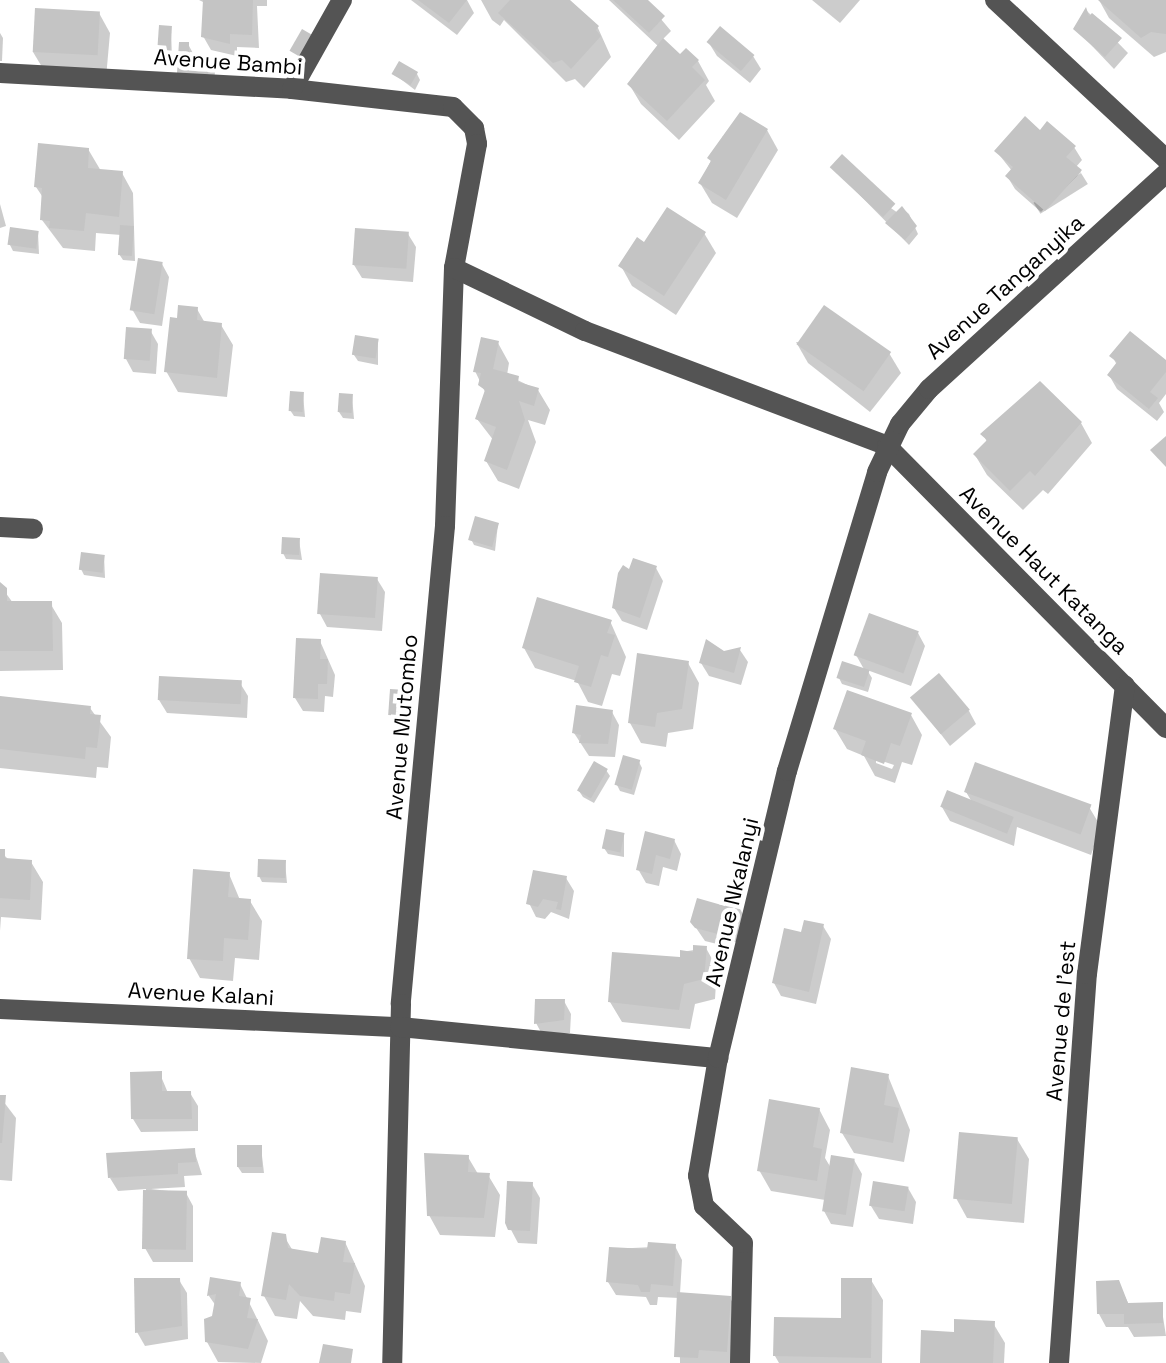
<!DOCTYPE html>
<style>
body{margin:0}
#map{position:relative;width:1166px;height:1363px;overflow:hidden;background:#fff;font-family:"Space Grotesk",sans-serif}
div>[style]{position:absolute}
.shadow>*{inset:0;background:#0003;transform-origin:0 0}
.building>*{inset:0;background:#c4c4c4;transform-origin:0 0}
.minor>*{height:20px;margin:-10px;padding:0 10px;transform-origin:10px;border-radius:10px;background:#545454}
span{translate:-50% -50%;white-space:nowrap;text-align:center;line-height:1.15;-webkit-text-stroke:8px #fff;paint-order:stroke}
.street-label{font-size:22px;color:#000}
</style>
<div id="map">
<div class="shadow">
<i style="clip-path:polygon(199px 0,267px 0,267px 6px,257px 6px,259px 48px,237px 47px,237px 56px,211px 50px,203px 36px,205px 3px)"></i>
<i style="clip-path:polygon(411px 0,467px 0,474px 13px,457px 35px)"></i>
<i style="clip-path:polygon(481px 0,568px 0,598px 28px,611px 57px,584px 88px,575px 79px,566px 82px,504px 20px,500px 26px,492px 20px)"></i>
<i style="clip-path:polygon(609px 0,645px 0,671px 31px,662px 40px,680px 57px,698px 61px,709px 81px,706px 85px,715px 101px,679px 140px,641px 104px,629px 84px,659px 47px)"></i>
<i style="clip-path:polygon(812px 0,860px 0,840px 23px)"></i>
<i style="clip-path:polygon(1099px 0,1166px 0,1166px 52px,1154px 57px,1109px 18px)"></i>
<i style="clip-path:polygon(1086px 10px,1128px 53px,1114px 69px,1076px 29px)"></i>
<i style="clip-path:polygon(99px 13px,110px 33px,106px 78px,45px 72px,33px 52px)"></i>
<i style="clip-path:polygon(171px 28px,172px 59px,161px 58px,157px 52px)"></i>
<i style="clip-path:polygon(0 33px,3px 38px,2px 61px,0 61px)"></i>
<i style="clip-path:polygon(709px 43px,753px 56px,761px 69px,750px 83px,717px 56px)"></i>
<i style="clip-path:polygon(188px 44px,195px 57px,208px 58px,215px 71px,214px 87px,187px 85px)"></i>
<i style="clip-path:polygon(394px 74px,417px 74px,420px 80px,415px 90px)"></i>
<i style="clip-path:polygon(767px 130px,778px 150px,737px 218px,712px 203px,700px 183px,723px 136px)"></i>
<i style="clip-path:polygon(1040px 132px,1074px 147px,1082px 160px,1076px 167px,1081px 172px,1041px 212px,1015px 189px,1007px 176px,1012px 171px,997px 152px)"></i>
<i style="clip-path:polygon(88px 149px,101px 171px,122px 173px,133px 193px,135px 261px,123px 260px,119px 254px,121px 235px,96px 233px,95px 251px,63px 248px,42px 220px,44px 199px,36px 187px)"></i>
<i style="clip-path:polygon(832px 167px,898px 213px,902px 208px,909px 214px,918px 234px,909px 245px)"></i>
<i style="left:1081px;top:173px;width:13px;height:56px;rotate:58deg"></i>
<i style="clip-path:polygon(0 204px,6px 226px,0 228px)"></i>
<i style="clip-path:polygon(38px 233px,39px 254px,13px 251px,10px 245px)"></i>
<i style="clip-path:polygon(704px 233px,716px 253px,676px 315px,632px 286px,621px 266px,645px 245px)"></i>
<i style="clip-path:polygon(408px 234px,416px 247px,413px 282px,362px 278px,354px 265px)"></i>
<i style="clip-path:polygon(162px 264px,169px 277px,162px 326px,140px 323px,132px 309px)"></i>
<i style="clip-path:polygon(197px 309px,205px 323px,221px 325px,233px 345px,227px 397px,178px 392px,166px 371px)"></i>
<i style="clip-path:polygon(150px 330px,158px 344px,156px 374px,133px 372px,126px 359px)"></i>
<i style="clip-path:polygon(378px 341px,378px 365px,358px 361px,354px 355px)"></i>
<i style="clip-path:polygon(796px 342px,889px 353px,901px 373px,870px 412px,808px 363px)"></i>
<i style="clip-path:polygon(498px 343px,509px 363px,507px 375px,538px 390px,550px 410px,545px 425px,528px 420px,536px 442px,519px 489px,498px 481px,486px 461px,494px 441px,477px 419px,486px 394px,475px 371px)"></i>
<i style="clip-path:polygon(1112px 356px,1166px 363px,1166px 394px,1159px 403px,1164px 412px,1157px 421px,1117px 389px,1109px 375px,1117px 365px)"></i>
<i style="clip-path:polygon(303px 394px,305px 417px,294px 416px,290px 410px)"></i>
<i style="clip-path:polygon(352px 396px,354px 419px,343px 418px,339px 412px)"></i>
<i style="clip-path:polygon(1081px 423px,1092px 443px,1048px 494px,1043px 490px,1023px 510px,987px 475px,975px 455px,987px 442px,983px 434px)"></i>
<i style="clip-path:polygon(498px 524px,495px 551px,474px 545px,471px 539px)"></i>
<i style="clip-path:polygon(299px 540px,302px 560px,286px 559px,283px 553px)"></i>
<i style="clip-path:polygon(104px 556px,105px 578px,84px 575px,81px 569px)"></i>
<i style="clip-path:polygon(656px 568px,663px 581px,647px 630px,622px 621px,614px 608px,630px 572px)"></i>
<i style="clip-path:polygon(377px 579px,385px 592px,382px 631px,327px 627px,320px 614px)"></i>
<i style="clip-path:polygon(0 585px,13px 603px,50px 603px,62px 623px,63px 670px,0 671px)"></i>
<i style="clip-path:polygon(610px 621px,626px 657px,620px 676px,612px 674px,602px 706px,588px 702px,577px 681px,535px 668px,524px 648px)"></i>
<i style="clip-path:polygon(918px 633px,925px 646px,911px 686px,867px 670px,872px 678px,868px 692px,842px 684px,839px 678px,865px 671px,856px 655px)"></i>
<i style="clip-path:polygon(320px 641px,335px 675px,333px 697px,325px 696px,324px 712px,303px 711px,295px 698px)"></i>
<i style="clip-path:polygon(740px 650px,748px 662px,741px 685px,709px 676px,701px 663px)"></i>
<i style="clip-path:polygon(688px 663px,699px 683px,693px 729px,668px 733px,666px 747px,641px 743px,630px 723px)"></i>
<i style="clip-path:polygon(240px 683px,248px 696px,247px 718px,167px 713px,159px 700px)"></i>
<i style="clip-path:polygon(405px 692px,407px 721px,395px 721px,391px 715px)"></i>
<i style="clip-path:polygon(0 698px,90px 708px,111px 737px,108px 768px,97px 767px,96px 778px,0 768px)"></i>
<i style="clip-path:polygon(913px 698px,969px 711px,976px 724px,950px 746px)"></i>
<i style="clip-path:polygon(612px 712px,619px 725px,615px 757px,589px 756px,574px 733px)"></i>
<i style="clip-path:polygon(evenodd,911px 715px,922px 735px,912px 765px,902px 762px,895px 783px,875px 776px,864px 756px,847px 749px,835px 729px,911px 715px,876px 759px,894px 765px,892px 769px,876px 763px,876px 759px)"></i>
<i style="clip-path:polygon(639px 762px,642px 768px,634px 795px,620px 791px,617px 785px)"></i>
<i style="clip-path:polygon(606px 770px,610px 776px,594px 803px,583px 797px,579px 791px)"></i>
<i style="clip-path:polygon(966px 792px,1089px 807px,1101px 827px,1091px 855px,1017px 827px,1014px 846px,950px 821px,942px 807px,972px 802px)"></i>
<i style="clip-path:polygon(624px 835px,624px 857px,608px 854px,604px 848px)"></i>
<i style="clip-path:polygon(674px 840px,681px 854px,677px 871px,663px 867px,659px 886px,646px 883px,638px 869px)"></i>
<i style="clip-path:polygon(0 851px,9px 860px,31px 862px,43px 882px,41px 920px,1px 917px,0 931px)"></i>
<i style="clip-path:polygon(285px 862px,287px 883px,262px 882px,259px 876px)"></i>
<i style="clip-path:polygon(229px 874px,240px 900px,250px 901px,262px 921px,259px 960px,235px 958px,233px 981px,200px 978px,189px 958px)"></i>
<i style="clip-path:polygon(566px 878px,574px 891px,569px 919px,551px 912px,545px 919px,536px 917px,529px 903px)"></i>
<i style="clip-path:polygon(738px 905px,745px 918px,738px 943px,726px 939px,725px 946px,705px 941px,692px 922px)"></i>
<i style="clip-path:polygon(823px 926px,831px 939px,816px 1004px,781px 996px,774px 983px,803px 934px)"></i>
<i style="clip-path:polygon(706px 948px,717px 968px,715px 999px,695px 1004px,690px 1029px,622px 1022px,610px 1002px,682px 960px,682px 952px)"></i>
<i style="clip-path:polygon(564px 1001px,571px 1014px,570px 1033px,543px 1036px,536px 1023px)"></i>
<i style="clip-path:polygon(160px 1074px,168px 1093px,190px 1093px,198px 1106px,198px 1131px,141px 1132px,133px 1119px)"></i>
<i style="clip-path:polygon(888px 1076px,910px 1130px,904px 1162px,854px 1153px,842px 1133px)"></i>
<i style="clip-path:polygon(0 1097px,16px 1118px,12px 1181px,0 1180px)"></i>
<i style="clip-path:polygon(819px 1109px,830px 1130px,825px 1158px,831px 1168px,854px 1160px,862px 1174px,853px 1227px,831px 1224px,824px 1211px,825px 1200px,771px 1191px,759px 1170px)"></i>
<i style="clip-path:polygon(1017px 1139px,1029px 1159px,1024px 1223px,967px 1218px,956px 1198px)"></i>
<i style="clip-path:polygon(261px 1147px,264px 1173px,242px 1173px,238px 1167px)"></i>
<i style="clip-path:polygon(194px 1150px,202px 1175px,184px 1176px,185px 1187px,151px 1189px,186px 1193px,193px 1206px,193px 1262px,153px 1262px,145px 1248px,146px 1189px,118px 1191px,110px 1178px)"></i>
<i style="clip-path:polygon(468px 1157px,478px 1174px,488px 1175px,500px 1195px,495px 1237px,440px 1235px,429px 1215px)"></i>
<i style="clip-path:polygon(532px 1184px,540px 1198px,537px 1244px,518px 1243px,507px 1222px)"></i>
<i style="clip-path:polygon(908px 1188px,916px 1202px,913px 1224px,879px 1219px,871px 1206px)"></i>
<i style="clip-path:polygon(284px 1236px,293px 1251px,320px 1255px,345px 1242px,365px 1286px,361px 1313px,346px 1311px,345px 1320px,313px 1316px,300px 1301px,297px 1319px,275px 1316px,264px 1296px)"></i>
<i style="clip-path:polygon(675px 1246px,682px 1260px,680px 1294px,730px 1298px,742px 1318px,739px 1363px,680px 1363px,679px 1298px,658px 1297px,657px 1305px,650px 1305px,646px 1297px,616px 1295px,608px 1282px,611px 1249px)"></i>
<i style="clip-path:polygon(212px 1279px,240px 1284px,268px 1341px,261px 1363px,218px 1362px,207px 1342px,216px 1306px,209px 1296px)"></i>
<i style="clip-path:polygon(179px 1280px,187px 1293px,188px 1339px,145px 1346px,137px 1332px)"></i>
<i style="clip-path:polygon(871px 1280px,883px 1300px,882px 1363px,779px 1363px,775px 1356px,843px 1320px)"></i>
<i style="clip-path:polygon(1118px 1282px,1129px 1305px,1161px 1304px,1166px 1336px,1134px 1337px,1128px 1327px,1106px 1327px,1099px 1314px)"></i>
<i style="clip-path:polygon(993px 1323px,1005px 1343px,1004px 1363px,922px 1363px,956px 1334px)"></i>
<i style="clip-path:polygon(0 1352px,3px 1352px,10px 1363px,0 1363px)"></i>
</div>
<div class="building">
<i style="clip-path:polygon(203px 0,253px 0,252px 35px,230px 34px,230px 44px,201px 37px)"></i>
<i style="clip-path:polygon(418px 0,467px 0,449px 23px)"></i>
<i style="clip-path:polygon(510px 0,570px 0,599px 26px,596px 30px,601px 36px,571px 69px,562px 60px,553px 63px,498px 13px)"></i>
<i style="clip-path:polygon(613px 0,648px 0,665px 16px,649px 33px)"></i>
<i style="clip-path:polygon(1098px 0,1166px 0,1166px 34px,1151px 32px,1141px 38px)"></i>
<i style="clip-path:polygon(1086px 7px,1089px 16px,1092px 13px,1122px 38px,1105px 57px,1073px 29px)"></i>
<i style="left:35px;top:8px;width:65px;height:44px;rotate:3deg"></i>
<i style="left:159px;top:25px;width:13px;height:27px;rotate:4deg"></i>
<i style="left:720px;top:26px;width:45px;height:21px;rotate:40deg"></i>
<i style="left:302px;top:29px;width:16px;height:25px;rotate:30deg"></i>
<i style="clip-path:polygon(663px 38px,680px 54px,686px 48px,699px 60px,692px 67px,705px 80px,667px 121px,627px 84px)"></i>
<i style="clip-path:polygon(179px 42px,189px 42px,189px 54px,209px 56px,208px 75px,177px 73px)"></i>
<i style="left:399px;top:61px;width:22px;height:15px;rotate:30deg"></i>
<i style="clip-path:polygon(740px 112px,768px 129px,726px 200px,698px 183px,711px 161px,707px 158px)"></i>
<i style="clip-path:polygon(1025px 116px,1040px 130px,1047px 121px,1076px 146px,1066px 157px,1082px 170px,1045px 211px,1005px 176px,1013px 167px,994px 151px)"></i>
<i style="clip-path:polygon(38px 143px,89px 148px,88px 168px,123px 171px,119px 217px,86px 213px,84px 231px,49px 228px,50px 221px,40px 220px,42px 188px,34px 187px)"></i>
<i style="left:842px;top:154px;width:73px;height:18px;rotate:43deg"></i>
<i style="clip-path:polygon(902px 206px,917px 226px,905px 240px,885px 223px)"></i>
<i style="clip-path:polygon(667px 207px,706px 232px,664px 296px,618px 266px,637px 237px,644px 242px)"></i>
<i style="left:120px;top:225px;width:14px;height:30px;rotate:4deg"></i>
<i style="left:10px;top:227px;width:29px;height:18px;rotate:8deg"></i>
<i style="left:355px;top:228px;width:54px;height:37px;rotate:4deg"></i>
<i style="left:138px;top:258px;width:25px;height:53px;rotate:9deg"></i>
<i style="clip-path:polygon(178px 305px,198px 307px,197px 320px,222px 323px,217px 378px,164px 372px,170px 317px,177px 318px)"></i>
<i style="left:824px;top:305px;width:82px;height:48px;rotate:35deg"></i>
<i style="left:126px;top:327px;width:26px;height:32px;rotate:4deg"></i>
<i style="clip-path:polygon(1130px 331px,1166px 360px,1166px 372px,1150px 392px,1158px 398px,1149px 409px,1107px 375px,1117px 362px,1109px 356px)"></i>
<i style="left:355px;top:335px;width:24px;height:20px;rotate:9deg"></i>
<i style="clip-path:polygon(481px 337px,499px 341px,493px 369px,519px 376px,518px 382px,539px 388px,534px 406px,519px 401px,525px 420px,507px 470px,484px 461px,496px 427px,475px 419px,485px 390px,478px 385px,481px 373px,473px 372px)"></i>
<i style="clip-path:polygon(1040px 381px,1082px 422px,1035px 476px,1030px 471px,1010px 491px,973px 454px,987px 440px,980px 434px)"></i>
<i style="left:290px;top:391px;width:14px;height:20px;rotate:4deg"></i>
<i style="left:339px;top:393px;width:14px;height:19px;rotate:4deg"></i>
<i style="clip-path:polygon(1166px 436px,1166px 467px,1150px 450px)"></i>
<i style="left:475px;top:516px;width:25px;height:25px;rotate:16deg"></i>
<i style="left:282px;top:537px;width:18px;height:17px;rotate:3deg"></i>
<i style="left:81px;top:552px;width:24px;height:18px;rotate:7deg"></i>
<i style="clip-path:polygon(633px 558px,657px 566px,640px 618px,612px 608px,618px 573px,623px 565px,629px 569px)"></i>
<i style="left:320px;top:573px;width:58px;height:41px;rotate:4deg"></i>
<i style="clip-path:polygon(0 582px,7px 588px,7px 601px,52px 601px,53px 651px,0 651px)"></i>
<i style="clip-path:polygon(537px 597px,612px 620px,607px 633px,615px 635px,608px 657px,601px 655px,591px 687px,574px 682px,579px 666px,522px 648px)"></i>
<i style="left:869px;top:613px;width:53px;height:45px;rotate:20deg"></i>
<i style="clip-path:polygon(296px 638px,321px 639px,320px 659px,328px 659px,327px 684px,318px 684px,318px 699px,293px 698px)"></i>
<i style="clip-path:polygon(706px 639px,724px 651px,741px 647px,734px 673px,699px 663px)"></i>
<i style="clip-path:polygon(637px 653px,689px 661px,682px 709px,657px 713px,655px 727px,628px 723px)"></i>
<i style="left:842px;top:661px;width:29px;height:18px;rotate:18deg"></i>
<i style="left:939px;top:673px;width:48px;height:38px;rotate:50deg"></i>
<i style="left:159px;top:676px;width:83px;height:24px;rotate:3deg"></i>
<i style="left:390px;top:689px;width:16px;height:26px;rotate:4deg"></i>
<i style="clip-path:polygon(847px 690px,912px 713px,900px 746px,891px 743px,884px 764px,861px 755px,866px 741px,833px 729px)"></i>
<i style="clip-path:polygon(0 696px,91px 706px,90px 714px,101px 715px,97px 748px,86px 747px,85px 759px,0 749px)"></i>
<i style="clip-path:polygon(576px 705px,613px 710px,608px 744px,579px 743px,581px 735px,572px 733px)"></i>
<i style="left:623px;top:755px;width:18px;height:31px;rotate:16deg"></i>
<i style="left:594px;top:761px;width:16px;height:34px;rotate:30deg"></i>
<i style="left:975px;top:762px;width:124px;height:32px;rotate:20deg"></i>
<i style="left:947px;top:790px;width:72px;height:18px;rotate:22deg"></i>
<i style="left:606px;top:829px;width:19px;height:20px;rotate:12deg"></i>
<i style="clip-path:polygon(645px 831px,675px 839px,670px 859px,656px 855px,652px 874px,636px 870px)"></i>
<i style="clip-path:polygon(0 849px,5px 849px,5px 858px,32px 860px,30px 900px,0 898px)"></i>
<i style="left:258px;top:859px;width:28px;height:18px;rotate:2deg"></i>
<i style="clip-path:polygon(193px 869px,230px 872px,228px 897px,251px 899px,248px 940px,224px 938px,223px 961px,187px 959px)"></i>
<i style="clip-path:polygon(533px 870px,567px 876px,561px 910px,556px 909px,558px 902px,543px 899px,538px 907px,526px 904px)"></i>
<i style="clip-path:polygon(697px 898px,725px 906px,725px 899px,739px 903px,731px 930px,719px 927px,718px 934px,695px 928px,690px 922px)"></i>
<i style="clip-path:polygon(804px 920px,824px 924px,809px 992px,772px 983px,784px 928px,801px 932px)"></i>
<i style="clip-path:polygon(693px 945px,707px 946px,704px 979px,684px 984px,679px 1010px,608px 1002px,612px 952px,680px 957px,680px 950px,693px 952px)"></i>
<i style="clip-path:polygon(535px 999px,565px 999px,564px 1020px,534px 1024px)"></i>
<i style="clip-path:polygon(851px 1067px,889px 1074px,884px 1105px,899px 1108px,893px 1143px,840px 1133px)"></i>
<i style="clip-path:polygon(162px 1071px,162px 1091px,191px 1091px,192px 1119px,131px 1119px,130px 1072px)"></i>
<i style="clip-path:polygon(0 1095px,6px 1095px,2px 1143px,0 1143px)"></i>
<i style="clip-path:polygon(769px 1099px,820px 1108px,813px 1147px,822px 1149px,817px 1181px,757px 1171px)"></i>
<i style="left:959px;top:1132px;width:59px;height:67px;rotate:5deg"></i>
<i style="left:237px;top:1145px;width:25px;height:22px"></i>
<i style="clip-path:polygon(195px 1148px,196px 1162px,178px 1163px,178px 1174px,108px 1178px,106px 1153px)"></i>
<i style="clip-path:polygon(424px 1153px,469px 1155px,468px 1172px,490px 1173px,484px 1218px,427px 1216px)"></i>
<i style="left:831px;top:1155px;width:24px;height:57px;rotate:9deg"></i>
<i style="clip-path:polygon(507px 1181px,533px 1182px,530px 1231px,508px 1230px,505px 1223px)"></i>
<i style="left:873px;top:1181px;width:36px;height:25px;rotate:9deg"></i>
<i style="left:143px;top:1190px;width:44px;height:59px;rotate:1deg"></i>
<i style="clip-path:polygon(272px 1232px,286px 1234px,288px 1248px,318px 1253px,321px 1237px,346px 1241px,343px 1262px,355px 1263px,350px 1294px,335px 1292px,334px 1301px,300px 1296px,289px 1284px,286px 1300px,261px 1296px)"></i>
<i style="clip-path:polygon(648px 1242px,676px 1244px,673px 1286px,651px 1284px,650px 1292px,641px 1292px,638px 1285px,606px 1282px,609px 1247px,647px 1249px)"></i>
<i style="clip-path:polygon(210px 1277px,241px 1282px,239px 1296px,251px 1298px,247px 1318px,258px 1319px,248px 1349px,205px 1342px,204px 1319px,212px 1316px,216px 1294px,207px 1296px)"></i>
<i style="clip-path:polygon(134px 1278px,180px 1278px,182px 1326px,135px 1333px)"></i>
<i style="clip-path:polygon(841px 1278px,872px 1278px,871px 1358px,773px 1356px,774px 1317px,841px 1318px)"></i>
<i style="clip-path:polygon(1119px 1280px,1128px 1303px,1163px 1302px,1163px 1323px,1124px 1324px,1124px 1314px,1097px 1314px,1096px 1281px)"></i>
<i style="clip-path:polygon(677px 1292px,731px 1296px,727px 1352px,699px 1350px,698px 1358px,674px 1357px)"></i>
<i style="clip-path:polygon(954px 1319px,995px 1321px,993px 1363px,920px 1363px,921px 1330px,954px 1332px)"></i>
<i style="clip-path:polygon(323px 1344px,353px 1349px,351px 1363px,319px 1363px)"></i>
</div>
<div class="minor">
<i style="left:995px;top:0;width:233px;rotate:42.9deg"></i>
<i style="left:0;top:73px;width:292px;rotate:3.1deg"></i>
<i style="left:292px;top:89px;width:162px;rotate:6.4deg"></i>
<i style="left:453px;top:107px;width:30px;rotate:45deg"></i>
<i style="left:474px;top:128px;width:16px;rotate:79deg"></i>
<i style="left:477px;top:144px;width:126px;rotate:100.5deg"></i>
<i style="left:454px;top:268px;width:258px;rotate:92deg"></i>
<i style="left:445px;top:526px;width:480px;rotate:95.3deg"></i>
<i style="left:401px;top:1004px;width:359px;rotate:91.4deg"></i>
<i style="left:292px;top:89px;width:102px;rotate:-60.7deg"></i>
<i style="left:454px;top:268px;width:145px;rotate:25.7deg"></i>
<i style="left:585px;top:331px;width:323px;rotate:20.8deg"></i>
<i style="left:887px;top:446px;width:397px;rotate:45.3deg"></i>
<i style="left:0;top:527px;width:33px;rotate:3deg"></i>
<i style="left:0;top:1009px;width:400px;rotate:2.6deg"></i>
<i style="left:400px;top:1027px;width:320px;rotate:5.6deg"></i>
<i style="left:740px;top:1363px;width:120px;rotate:-88.6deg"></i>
<i style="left:743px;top:1243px;width:54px;rotate:-136.5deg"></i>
<i style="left:704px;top:1206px;width:31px;rotate:-101deg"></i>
<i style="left:698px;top:1176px;width:120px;rotate:-80.4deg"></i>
<i style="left:718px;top:1058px;width:295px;rotate:-76.5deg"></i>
<i style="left:787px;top:771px;width:312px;rotate:-73.2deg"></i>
<i style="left:877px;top:472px;width:53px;rotate:-64.4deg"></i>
<i style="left:900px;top:424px;width:45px;rotate:-50.4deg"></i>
<i style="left:929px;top:389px;width:321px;rotate:-42.3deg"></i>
<i style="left:1059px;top:1363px;width:390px;rotate:-85.9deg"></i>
<i style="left:1087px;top:974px;width:291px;rotate:-82.5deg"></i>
</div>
<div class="street-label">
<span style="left:228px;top:62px;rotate:4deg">Avenue Bambi</span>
<span style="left:1005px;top:287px;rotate:-42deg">Avenue Tanganyika</span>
<span style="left:1044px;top:570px;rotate:45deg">Avenue Haut Katanga</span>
<span style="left:402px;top:727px;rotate:-85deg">Avenue Mutombo</span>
<span style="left:732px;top:902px;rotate:-77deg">Avenue Nkalanyi</span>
<span style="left:201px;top:994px;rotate:3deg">Avenue Kalani</span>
<span style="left:1061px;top:1021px;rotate:-85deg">Avenue de l'est</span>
</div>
</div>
